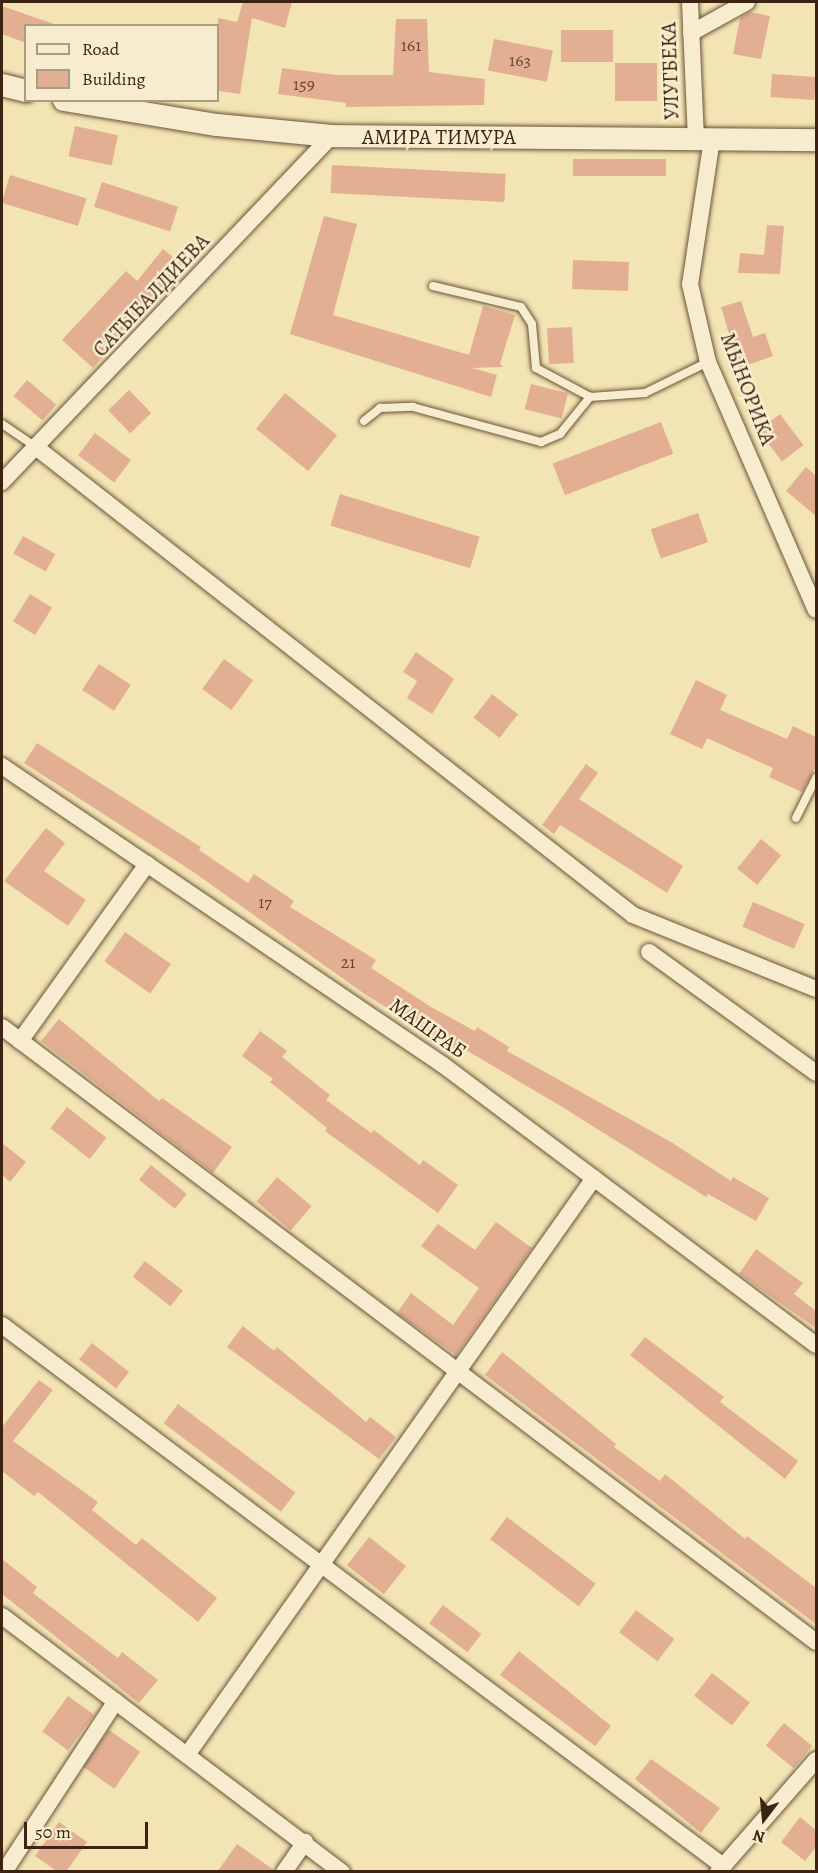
<!DOCTYPE html>
<meta charset="utf-8">
<style>
body{margin:0}
#map{position:relative;width:818px;height:1873px;overflow:hidden;background:#f3e4b3;font-family:Alegreya,serif}
div>[style]{position:absolute}
.building>*{inset:0;background:#e3af92;transform-origin:0 0}
.roads{filter:drop-shadow(0 0 2px #6a533a) drop-shadow(0 0 2px #6a533a)}
.lane>*{height:8px;margin:-4px;padding:0 4px;transform-origin:4px;border-radius:4px;background:#f7edce}
.street>*{height:16px;margin:-8px;padding:0 8px;transform-origin:8px;border-radius:8px;background:#f7edce}
.secondary>*{height:22px;margin:-11px;padding:0 11px;transform-origin:11px;border-radius:11px;background:#f7edce}
span{translate:-50% -50%;white-space:nowrap;text-align:center;line-height:1.15;-webkit-text-stroke:5px #f7edce;paint-order:stroke}
.number-label{font-size:18px;color:#664632}
.number-label span{-webkit-text-stroke-width:0}
.street-label{font-size:21px;color:#3c2312}
.frame{position:absolute;inset:0;border:3px solid #3c2312;pointer-events:none}
.legend{position:absolute;left:24px;top:24px;width:195px;height:78px;box-sizing:border-box;background:#f7edce;border:2px solid #ac9c83;margin:0;padding:8px 10px;list-style:none;font-size:18px;color:#3c2312}
.legend li{display:flex;align-items:center;gap:12px;height:30px}
.legend b{width:30px;border:2px solid #ac9c83}
.north{position:absolute;left:734px;top:1789px;width:60px;height:60px;-webkit-text-stroke:4px #f7edce;paint-order:stroke;rotate:196deg;font-size:16px;font-weight:700;line-height:24px;text-align:center;color:#3c2312}
.north::after{content:'';display:block;margin:auto;width:21px;height:27px;background:#3c2312;clip-path:polygon(50% 0,100% 100%,50% 72%,0 100%)}
.scale{position:absolute;left:24px;top:1822px;width:124px;height:27px;box-sizing:border-box;border:3px solid #3c2312;border-top:0;padding-left:8px;font-size:18px;line-height:21px;white-space:nowrap;color:#3c2312;-webkit-text-stroke:4px #f7edce;paint-order:stroke}
</style>
<div id="map">
<div class="building">
<i style="clip-path:polygon(243px 2px,292px 2px,285px 28px,252px 18px,240px 94px,218px 91px,218px 18px,237px 22px)"></i>
<i style="clip-path:polygon(2px 6px,54px 24px,54px 26px,26px 26px,26px 43px,2px 34px)"></i>
<i style="clip-path:polygon(750px 12px,770px 16px,761px 59px,733px 54px,740px 18px)"></i>
<i style="clip-path:polygon(396px 19px,427px 19px,429px 72px,485px 79px,484px 105px,346px 107px,346px 103px,278px 94px,282px 68px,336px 75px,393px 75px)"></i>
<i style="left:561px;top:30px;width:52px;height:32px"></i>
<i style="left:494px;top:39px;width:60px;height:32px;rotate:11deg"></i>
<i style="left:615px;top:63px;width:42px;height:38px"></i>
<i style="left:772px;top:74px;width:44px;height:23px;rotate:4deg"></i>
<i style="left:75px;top:126px;width:44px;height:31px;rotate:12deg"></i>
<i style="left:666px;top:159px;width:17px;height:93px;rotate:90deg"></i>
<i style="left:332px;top:165px;width:174px;height:28px;rotate:3deg"></i>
<i style="left:10px;top:175px;width:80px;height:29px;rotate:17deg"></i>
<i style="left:102px;top:182px;width:80px;height:26px;rotate:18deg"></i>
<i style="clip-path:polygon(324px 216px,357px 224px,333px 315px,469px 355px,483px 306px,515px 315px,500px 364px,503px 367px,472px 368px,497px 375px,491px 397px,290px 334px)"></i>
<i style="clip-path:polygon(767px 225px,784px 226px,780px 274px,738px 273px,740px 253px,764px 255px)"></i>
<i style="clip-path:polygon(163px 249px,183px 265px,93px 368px,62px 340px,126px 271px,137px 281px)"></i>
<i style="left:573px;top:260px;width:56px;height:29px;rotate:2deg"></i>
<i style="clip-path:polygon(741px 301px,753px 337px,765px 333px,773px 356px,739px 368px,721px 307px)"></i>
<i style="left:572px;top:327px;width:36px;height:25px;rotate:87deg"></i>
<i style="left:27px;top:380px;width:38px;height:21px;rotate:40deg"></i>
<i style="left:531px;top:384px;width:38px;height:26px;rotate:14deg"></i>
<i style="left:129px;top:390px;width:32px;height:29px;rotate:46deg"></i>
<i style="left:285px;top:393px;width:67px;height:46px;rotate:39deg"></i>
<i style="left:780px;top:414px;width:39px;height:27px;rotate:53deg"></i>
<i style="left:661px;top:422px;width:34px;height:116px;rotate:69deg"></i>
<i style="left:95px;top:433px;width:45px;height:28px;rotate:37deg"></i>
<i style="clip-path:polygon(806px 467px,816px 476px,816px 516px,786px 491px)"></i>
<i style="left:340px;top:494px;width:146px;height:33px;rotate:17deg"></i>
<i style="left:698px;top:513px;width:31px;height:50px;rotate:71deg"></i>
<i style="left:23px;top:536px;width:37px;height:20px;rotate:29deg"></i>
<i style="left:30px;top:594px;width:26px;height:32px;rotate:32deg"></i>
<i style="clip-path:polygon(416px 652px,454px 679px,432px 714px,407px 698px,417px 681px,403px 672px)"></i>
<i style="left:224px;top:659px;width:36px;height:37px;rotate:36deg"></i>
<i style="left:99px;top:664px;width:38px;height:31px;rotate:33deg"></i>
<i style="clip-path:polygon(696px 680px,727px 695px,720px 710px,787px 739px,793px 726px,816px 737px,816px 766px,802px 792px,769px 777px,773px 768px,707px 738px,702px 749px,670px 734px)"></i>
<i style="left:492px;top:694px;width:33px;height:30px;rotate:38deg"></i>
<i style="clip-path:polygon(37px 743px,201px 847px,199px 850px,248px 883px,254px 874px,294px 901px,290px 907px,376px 960px,371px 968px,431px 1007px,475px 1031px,477px 1027px,509px 1047px,507px 1051px,671px 1142px,731px 1181px,733px 1177px,769px 1198px,756px 1221px,708px 1194px,706px 1197px,559px 1105px,459px 1046px,456px 1050px,366px 995px,192px 871px,24px 763px)"></i>
<i style="clip-path:polygon(586px 764px,598px 773px,579px 799px,683px 866px,667px 893px,560px 825px,554px 834px,542px 825px)"></i>
<i style="clip-path:polygon(46px 828px,65px 843px,44px 871px,86px 900px,68px 926px,4px 881px)"></i>
<i style="left:761px;top:839px;width:26px;height:38px;rotate:39deg"></i>
<i style="left:753px;top:902px;width:56px;height:27px;rotate:23deg"></i>
<i style="left:125px;top:932px;width:56px;height:36px;rotate:35deg"></i>
<i style="clip-path:polygon(59px 1019px,159px 1101px,162px 1098px,232px 1147px,213px 1173px,41px 1041px)"></i>
<i style="clip-path:polygon(260px 1031px,287px 1051px,282px 1057px,330px 1095px,326px 1100px,371px 1133px,374px 1130px,420px 1165px,423px 1160px,458px 1185px,438px 1213px,325px 1131px,327px 1128px,270px 1082px,273px 1079px,242px 1056px)"></i>
<i style="left:67px;top:1107px;width:50px;height:27px;rotate:38deg"></i>
<i style="clip-path:polygon(2px 1143px,26px 1162px,10px 1182px,2px 1175px)"></i>
<i style="left:151px;top:1165px;width:46px;height:19px;rotate:39deg"></i>
<i style="left:277px;top:1177px;width:45px;height:32px;rotate:40deg"></i>
<i style="clip-path:polygon(496px 1222px,532px 1248px,456px 1355px,397px 1313px,411px 1293px,453px 1325px,479px 1288px,421px 1246px,438px 1224px,475px 1250px)"></i>
<i style="clip-path:polygon(756px 1249px,803px 1283px,794px 1294px,816px 1311px,816px 1328px,739px 1274px)"></i>
<i style="left:145px;top:1261px;width:48px;height:20px;rotate:38deg"></i>
<i style="clip-path:polygon(243px 1326px,274px 1351px,277px 1347px,366px 1422px,370px 1417px,396px 1437px,379px 1459px,227px 1347px)"></i>
<i style="clip-path:polygon(645px 1337px,724px 1397px,720px 1402px,798px 1461px,785px 1479px,630px 1355px)"></i>
<i style="left:92px;top:1343px;width:47px;height:21px;rotate:38deg"></i>
<i style="clip-path:polygon(502px 1352px,616px 1444px,614px 1447px,660px 1481px,665px 1474px,745px 1539px,747px 1536px,816px 1588px,816px 1624px,485px 1375px)"></i>
<i style="clip-path:polygon(39px 1380px,53px 1390px,13px 1441px,98px 1502px,92px 1510px,136px 1545px,142px 1538px,217px 1598px,198px 1622px,38px 1492px,34px 1496px,2px 1471px,2px 1427px)"></i>
<i style="left:178px;top:1404px;width:147px;height:24px;rotate:37deg"></i>
<i style="left:507px;top:1517px;width:111px;height:28px;rotate:37deg"></i>
<i style="left:369px;top:1537px;width:47px;height:36px;rotate:38deg"></i>
<i style="clip-path:polygon(2px 1559px,37px 1587px,33px 1593px,77px 1627px,118px 1658px,122px 1652px,158px 1680px,139px 1703px,2px 1594px)"></i>
<i style="left:443px;top:1605px;width:48px;height:23px;rotate:37deg"></i>
<i style="left:636px;top:1610px;width:48px;height:28px;rotate:37deg"></i>
<i style="clip-path:polygon(519px 1651px,611px 1726px,595px 1746px,500px 1675px)"></i>
<i style="left:712px;top:1673px;width:48px;height:29px;rotate:38deg"></i>
<i style="left:68px;top:1696px;width:32px;height:44px;rotate:36deg"></i>
<i style="left:784px;top:1723px;width:36px;height:29px;rotate:39deg"></i>
<i style="left:109px;top:1730px;width:38px;height:45px;rotate:35deg"></i>
<i style="clip-path:polygon(651px 1759px,720px 1808px,701px 1833px,635px 1779px)"></i>
<i style="clip-path:polygon(800px 1817px,816px 1830px,816px 1847px,805px 1861px,781px 1842px)"></i>
<i style="clip-path:polygon(59px 1822px,87px 1842px,66px 1872px,58px 1872px,35px 1856px)"></i>
<i style="clip-path:polygon(237px 1844px,274px 1870px,274px 1872px,217px 1872px)"></i>
</div>
<div class="roads">
<div class="lane">
<i style="left:433px;top:286px;width:90px;rotate:13.4deg"></i>
<i style="left:521px;top:307px;width:20px;rotate:57deg"></i>
<i style="left:532px;top:324px;width:44px;rotate:84.8deg"></i>
<i style="left:536px;top:368px;width:61px;rotate:28.2deg"></i>
<i style="left:590px;top:397px;width:55px;rotate:-4.2deg"></i>
<i style="left:645px;top:393px;width:70px;rotate:-26.2deg"></i>
<i style="left:364px;top:421px;width:21px;rotate:-39deg"></i>
<i style="left:380px;top:408px;width:33px;rotate:-2deg"></i>
<i style="left:413px;top:407px;width:133px;rotate:15.3deg"></i>
<i style="left:541px;top:442px;width:21px;rotate:-23deg"></i>
<i style="left:560px;top:434px;width:48px;rotate:-51deg"></i>
<i style="left:2px;top:424px;width:41px;rotate:34.1deg"></i>
<i style="left:796px;top:818px;width:45px;rotate:-63.4deg"></i>
</div>
<div class="street">
<i style="left:690px;top:2px;width:137px;rotate:87.5deg"></i>
<i style="left:691px;top:33px;width:64px;rotate:-29deg"></i>
<i style="left:712px;top:139px;width:147px;rotate:98.6deg"></i>
<i style="left:690px;top:284px;width:80px;rotate:77deg"></i>
<i style="left:708px;top:362px;width:270px;rotate:66.5deg"></i>
<i style="left:37px;top:448px;width:757px;rotate:38.08deg"></i>
<i style="left:633px;top:915px;width:197px;rotate:22deg"></i>
<i style="left:2px;top:482px;width:477px;rotate:-46.4deg"></i>
<i style="left:2px;top:766px;width:533px;rotate:34.14deg"></i>
<i style="left:443px;top:1065px;width:466px;rotate:36.9deg"></i>
<i style="left:649px;top:952px;width:206px;rotate:35.9deg"></i>
<i style="left:2px;top:1027px;width:1020px;rotate:37.07deg"></i>
<i style="left:20px;top:1041px;width:218px;rotate:-54.3deg"></i>
<i style="left:2px;top:1325px;width:901px;rotate:36.88deg"></i>
<i style="left:2px;top:1616px;width:426px;rotate:37deg"></i>
<i style="left:187px;top:1755px;width:706px;rotate:-54.8deg"></i>
<i style="left:4px;top:1872px;width:204px;rotate:-56.8deg"></i>
<i style="left:284px;top:1872px;width:37px;rotate:-55deg"></i>
<i style="left:718px;top:1872px;width:149px;rotate:-48.8deg"></i>
</div>
<div class="secondary">
<i style="left:2px;top:85px;width:25px;rotate:14deg"></i>
<i style="left:64px;top:100px;width:155px;rotate:9.3deg"></i>
<i style="left:217px;top:125px;width:115px;rotate:5.5deg"></i>
<i style="left:331px;top:136px;width:485px;rotate:0.5deg"></i>
</div>
</div>
<div class="number-label">
<span style="left:411px;top:45px">161</span>
<span style="left:520px;top:60px">163</span>
<span style="left:304px;top:84px">159</span>
<span style="left:265px;top:902px">17</span>
<span style="left:348px;top:962px">21</span>
</div>
<div class="street-label">
<span style="left:670px;top:71px;rotate:-92deg">УЛУГБЕКА</span>
<span style="left:439px;top:137px">АМИРА ТИМУРА</span>
<span style="left:151px;top:295px;rotate:-47deg">САТЫБАЛДИЕВА</span>
<span style="left:748px;top:389px;rotate:69deg">МЫНОРИКА</span>
<span style="left:428px;top:1028px;rotate:35deg">МАШРАБ</span>
</div>
<div class="frame"></div>
<ul class="legend">
<li><b style="height:8px;background:#f7edce"></b>Road</li>
<li><b style="height:16px;background:#e3af92"></b>Building</li>
</ul>
<div class="north">N</div>
<div class="scale">50 m</div>
</div>
